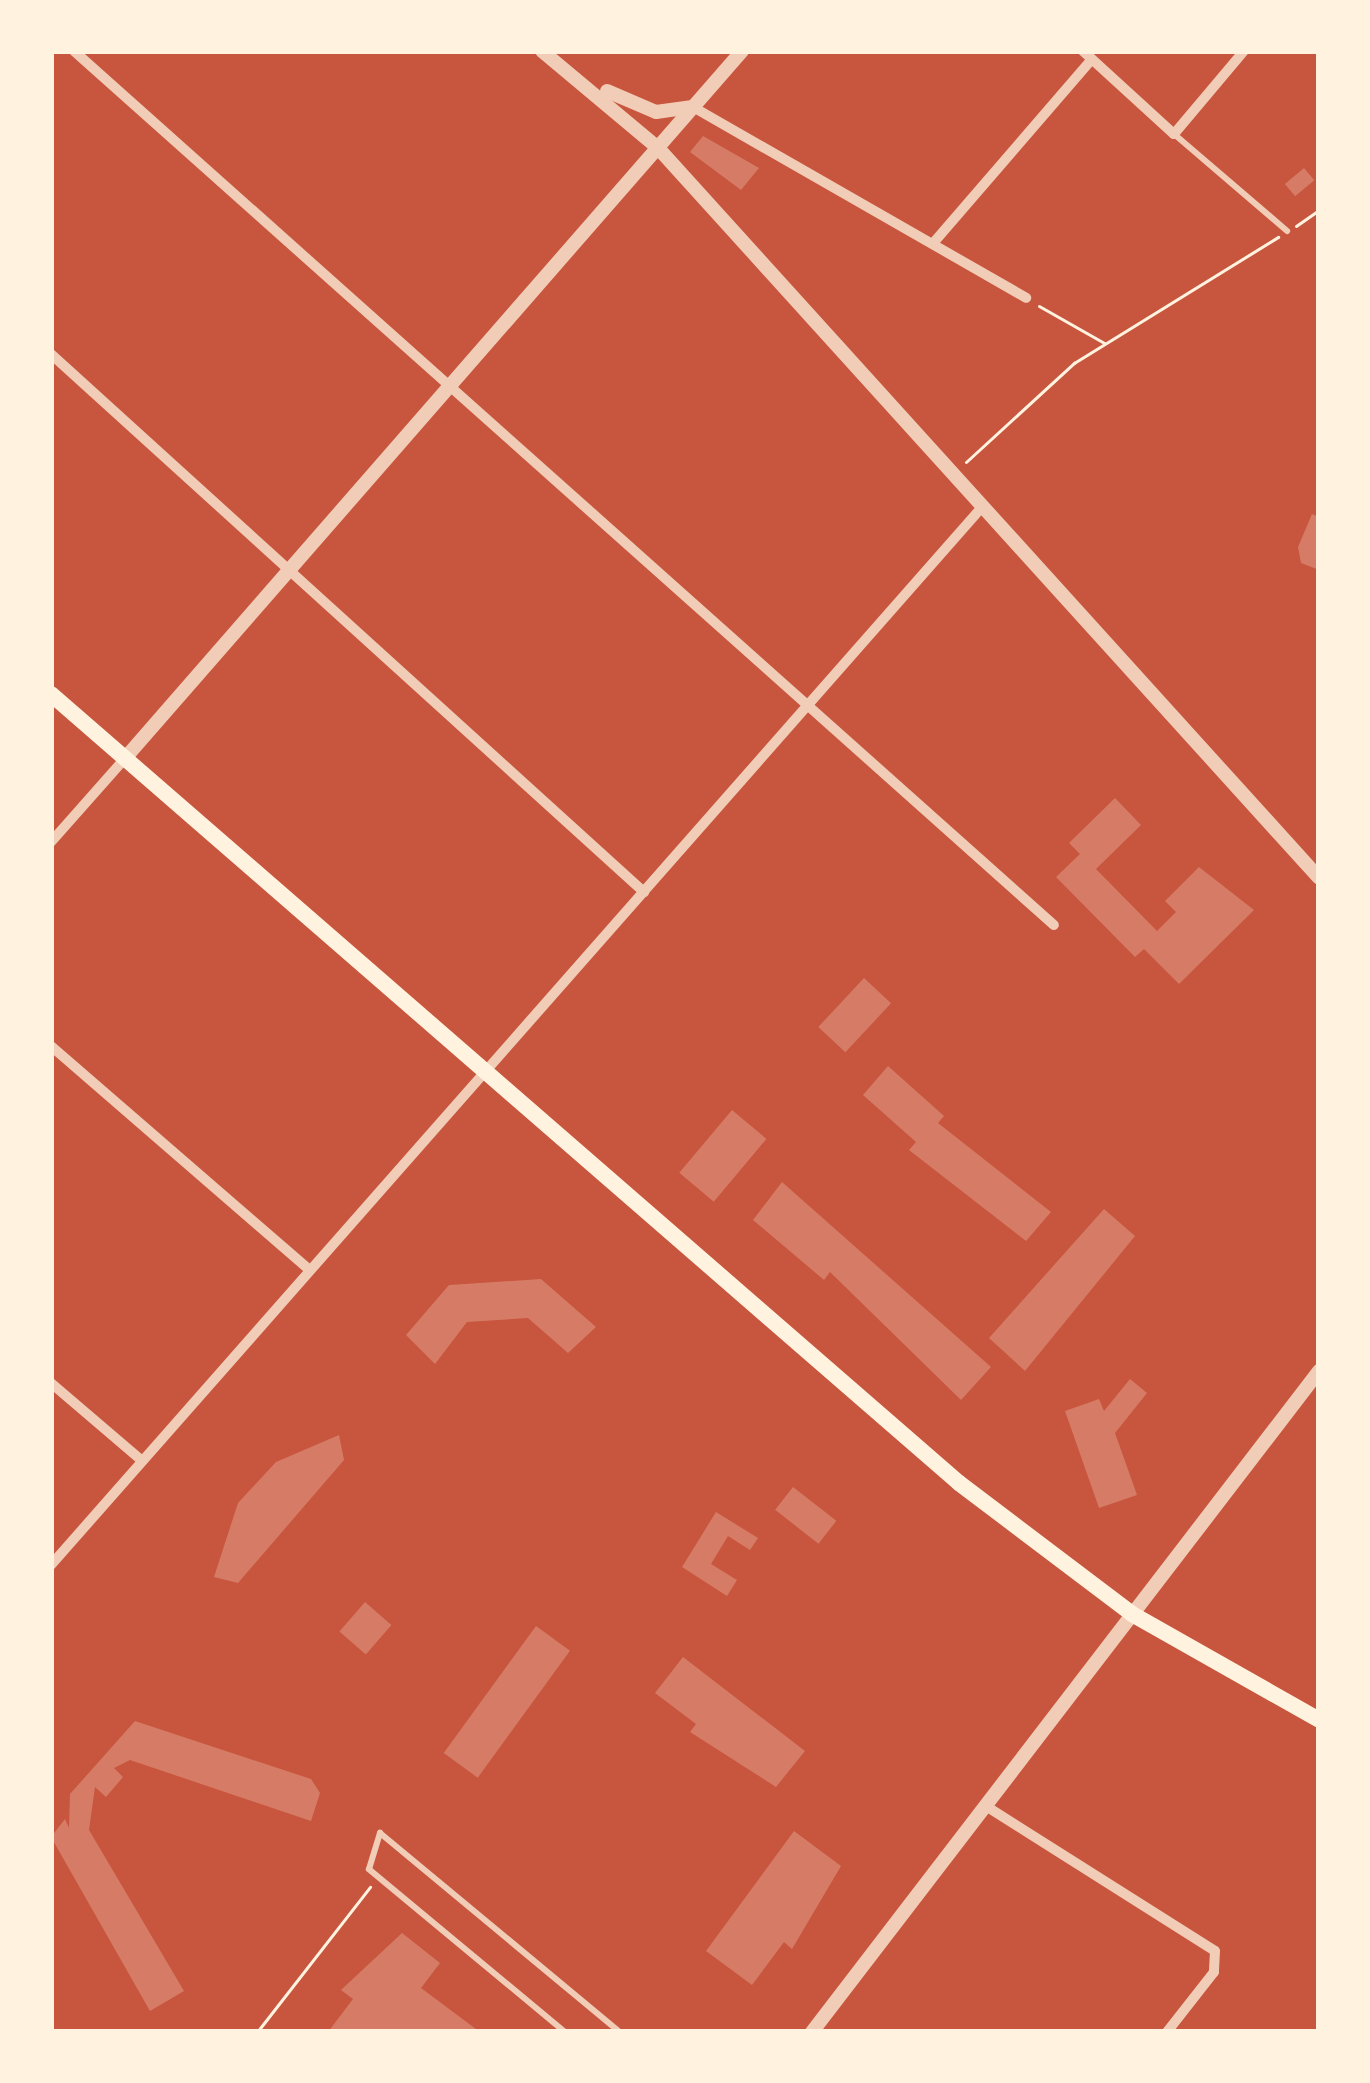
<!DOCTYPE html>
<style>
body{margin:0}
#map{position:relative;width:1370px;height:2083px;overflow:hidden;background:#c8553d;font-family:"Fira Sans Condensed",sans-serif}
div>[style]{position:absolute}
.building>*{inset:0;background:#d67c66;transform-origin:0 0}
.path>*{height:3px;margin:-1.5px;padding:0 1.5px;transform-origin:1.5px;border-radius:1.5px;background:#fff3e0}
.service>*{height:6px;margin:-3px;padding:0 3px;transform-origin:3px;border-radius:3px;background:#f1ccb7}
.minor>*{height:10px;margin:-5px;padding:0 5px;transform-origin:5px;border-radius:5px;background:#f1ccb7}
.tertiary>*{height:14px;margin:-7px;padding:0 7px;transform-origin:7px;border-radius:7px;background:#f1ccb7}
.primary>*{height:16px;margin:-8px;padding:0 8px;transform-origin:8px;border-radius:8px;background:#fff3e0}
span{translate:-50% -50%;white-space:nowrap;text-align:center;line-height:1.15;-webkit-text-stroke:9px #fff3e0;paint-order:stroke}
.frame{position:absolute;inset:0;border:54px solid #fff3e0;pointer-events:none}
</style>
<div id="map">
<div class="building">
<i style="clip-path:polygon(703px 136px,759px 168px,741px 190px,690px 152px)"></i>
<i style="left:1304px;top:168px;width:16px;height:25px;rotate:50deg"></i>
<i style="clip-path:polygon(1312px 514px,1319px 517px,1319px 570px,1301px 563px,1298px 547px)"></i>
<i style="clip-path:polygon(1115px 798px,1141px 825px,1096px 869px,1157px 931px,1176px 912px,1165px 901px,1199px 867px,1254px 910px,1179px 984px,1144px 949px,1135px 957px,1056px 877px,1080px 854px,1069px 843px)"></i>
<i style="left:864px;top:978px;width:37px;height:67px;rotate:43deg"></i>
<i style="clip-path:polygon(888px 1066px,944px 1116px,938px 1123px,1051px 1212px,1026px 1241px,909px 1150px,916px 1142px,863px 1095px)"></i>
<i style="left:732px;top:1110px;width:45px;height:82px;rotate:40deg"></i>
<i style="clip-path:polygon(782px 1182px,991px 1367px,961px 1400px,830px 1272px,824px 1280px,753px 1220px)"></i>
<i style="clip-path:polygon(1104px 1209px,1135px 1236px,1025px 1371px,989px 1338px)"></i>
<i style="clip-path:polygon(541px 1279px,596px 1327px,568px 1353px,528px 1318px,467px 1322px,435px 1364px,406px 1335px,449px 1285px)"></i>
<i style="clip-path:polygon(1130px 1379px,1147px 1393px,1115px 1433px,1137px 1495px,1099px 1508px,1065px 1411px,1099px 1399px,1104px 1411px)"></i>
<i style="clip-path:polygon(339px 1435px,344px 1460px,238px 1583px,214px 1577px,238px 1503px,276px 1462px)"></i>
<i style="left:793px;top:1487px;width:55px;height:29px;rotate:38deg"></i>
<i style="clip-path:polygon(716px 1512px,758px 1538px,750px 1550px,728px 1536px,711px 1564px,737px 1580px,727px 1596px,682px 1567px)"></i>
<i style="left:365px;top:1602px;width:35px;height:39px;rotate:41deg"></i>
<i style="left:536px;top:1626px;width:42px;height:157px;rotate:36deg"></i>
<i style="clip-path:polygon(683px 1657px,805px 1751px,776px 1787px,690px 1732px,696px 1724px,655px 1693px)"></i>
<i style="clip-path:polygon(135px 1721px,311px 1779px,320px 1793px,311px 1821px,130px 1760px,114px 1768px,123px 1777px,106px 1797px,95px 1787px,89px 1830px,184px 1991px,150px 2011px,51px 1837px,65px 1819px,69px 1828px,70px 1794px)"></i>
<i style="clip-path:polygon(794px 1831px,841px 1866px,792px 1949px,784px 1942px,752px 1985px,706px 1951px)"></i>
<i style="clip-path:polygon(402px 1933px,440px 1963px,421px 1988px,480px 2032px,328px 2032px,353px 1999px,341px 1990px)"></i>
</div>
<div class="path">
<i style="left:1296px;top:226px;width:28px;rotate:-35deg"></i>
<i style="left:1039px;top:306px;width:75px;rotate:29.6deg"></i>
<i style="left:966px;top:462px;width:147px;rotate:-42.5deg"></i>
<i style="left:1074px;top:363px;width:240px;rotate:-31.7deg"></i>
<i style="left:257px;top:2032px;width:184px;rotate:-52.1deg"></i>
</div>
<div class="service">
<i style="left:1174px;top:134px;width:149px;rotate:40.6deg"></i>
<i style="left:565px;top:2032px;width:255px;rotate:-140.3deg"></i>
<i style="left:369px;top:1869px;width:38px;rotate:-73deg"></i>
<i style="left:380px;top:1833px;width:312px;rotate:39.7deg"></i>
</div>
<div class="minor">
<i style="left:74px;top:51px;width:1313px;rotate:41.73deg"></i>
<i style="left:1083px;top:51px;width:123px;rotate:42.4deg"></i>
<i style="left:1174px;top:134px;width:109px;rotate:-49.9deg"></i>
<i style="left:693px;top:107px;width:384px;rotate:29.8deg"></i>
<i style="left:935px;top:241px;width:240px;rotate:-49.2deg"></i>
<i style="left:51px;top:354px;width:801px;rotate:42.22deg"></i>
<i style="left:51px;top:842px;width:115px;rotate:-48.5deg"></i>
<i style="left:51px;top:1046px;width:340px;rotate:40.9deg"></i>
<i style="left:51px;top:1383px;width:117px;rotate:40.5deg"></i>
<i style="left:51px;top:1565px;width:1411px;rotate:-48.65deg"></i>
<i style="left:989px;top:1808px;width:267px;rotate:32.3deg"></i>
<i style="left:1215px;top:1951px;width:21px;rotate:93deg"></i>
<i style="left:1214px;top:1972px;width:76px;rotate:128.1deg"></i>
</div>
<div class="tertiary">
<i style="left:542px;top:51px;width:153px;rotate:39.9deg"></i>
<i style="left:659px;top:149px;width:983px;rotate:47.84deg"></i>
<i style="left:607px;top:91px;width:53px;rotate:23.2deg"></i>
<i style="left:656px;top:112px;width:37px;rotate:-8deg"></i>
<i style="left:127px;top:756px;width:936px;rotate:-48.9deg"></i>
<i style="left:812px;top:2032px;width:833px;rotate:-52.51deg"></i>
</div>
<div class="primary">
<i style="left:51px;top:694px;width:1203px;rotate:40.99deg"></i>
<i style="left:959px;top:1483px;width:217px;rotate:37.1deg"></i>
<i style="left:1132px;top:1614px;width:215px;rotate:29.5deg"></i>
</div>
<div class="frame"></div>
</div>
